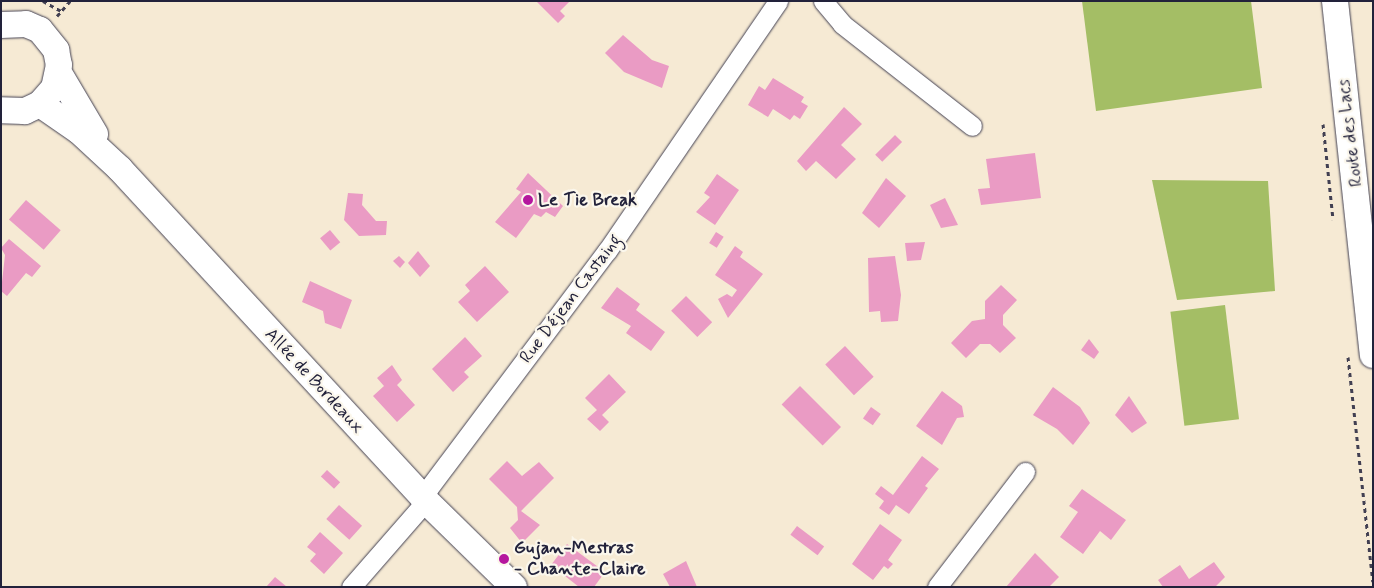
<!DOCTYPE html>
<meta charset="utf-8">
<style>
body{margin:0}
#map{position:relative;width:1374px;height:588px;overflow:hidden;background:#f6ead4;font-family:Mynerve,sans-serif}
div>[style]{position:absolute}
.green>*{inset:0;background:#a4be65;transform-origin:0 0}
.building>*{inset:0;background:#ea9bc4;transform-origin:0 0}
.path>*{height:3px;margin-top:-1.5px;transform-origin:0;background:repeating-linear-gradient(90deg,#424052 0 4px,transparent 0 8px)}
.roads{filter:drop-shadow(0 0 1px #424052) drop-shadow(0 0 1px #424052)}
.minor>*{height:19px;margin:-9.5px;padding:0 9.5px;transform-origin:9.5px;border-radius:9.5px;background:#fff}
.secondary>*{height:26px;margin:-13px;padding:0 13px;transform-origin:13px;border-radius:13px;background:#fff}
.dots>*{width:14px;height:14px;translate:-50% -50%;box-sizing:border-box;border:2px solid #fbf7ec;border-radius:50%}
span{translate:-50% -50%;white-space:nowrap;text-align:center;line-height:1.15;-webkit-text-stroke:4.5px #fbf7ec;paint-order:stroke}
.street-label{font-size:18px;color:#22223b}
.poi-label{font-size:18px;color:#22223b;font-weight:700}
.left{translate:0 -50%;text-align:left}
.frame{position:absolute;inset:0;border:2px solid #22223b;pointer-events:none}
</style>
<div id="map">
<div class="green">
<i style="clip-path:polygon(1082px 1px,1251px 1px,1262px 88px,1096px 111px)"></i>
<i style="clip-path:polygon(1152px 180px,1268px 181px,1275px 291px,1177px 300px)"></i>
<i style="left:1225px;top:305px;width:115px;height:55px;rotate:83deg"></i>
</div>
<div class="building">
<i style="clip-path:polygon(536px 1px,570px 1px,560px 11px,565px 16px,558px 23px)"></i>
<i style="clip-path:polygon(623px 35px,652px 60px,669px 66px,662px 88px,624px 72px,605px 53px)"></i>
<i style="clip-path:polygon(773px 78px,804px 97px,801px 102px,808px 106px,800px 119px,794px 115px,790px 120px,773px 109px,768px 117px,748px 105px,759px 86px,765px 90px)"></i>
<i style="clip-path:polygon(844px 107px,862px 124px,841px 145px,856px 159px,836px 179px,816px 161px,806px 171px,797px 161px)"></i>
<i style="left:895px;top:135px;width:10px;height:28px;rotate:45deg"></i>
<i style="clip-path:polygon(1035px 153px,1041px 198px,981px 205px,978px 189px,990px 188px,986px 159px)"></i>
<i style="clip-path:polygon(528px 173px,563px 206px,555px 217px,546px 212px,541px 217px,534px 214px,516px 238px,495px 222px,521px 192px,516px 189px)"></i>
<i style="clip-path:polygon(717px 174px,739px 190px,715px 225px,696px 212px,710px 197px,704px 193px)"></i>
<i style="clip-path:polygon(886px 178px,906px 196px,879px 228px,862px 213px)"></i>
<i style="clip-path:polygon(348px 193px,363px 194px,362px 205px,376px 221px,387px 221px,386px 235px,359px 236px,344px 220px)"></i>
<i style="clip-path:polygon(945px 198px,958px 225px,941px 228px,930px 205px)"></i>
<i style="left:26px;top:200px;width:46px;height:26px;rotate:41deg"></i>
<i style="left:330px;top:230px;width:16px;height:13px;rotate:50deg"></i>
<i style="left:716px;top:232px;width:9px;height:13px;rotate:32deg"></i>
<i style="clip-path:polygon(9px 239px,41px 266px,32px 277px,26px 273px,7px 296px,1px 291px,5px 255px,1px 248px)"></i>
<i style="clip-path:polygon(925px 242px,921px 260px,907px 261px,905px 243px)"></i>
<i style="clip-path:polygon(735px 246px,743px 252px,740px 257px,763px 274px,728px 318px,718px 299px,727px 294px,732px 297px,737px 290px,715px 275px)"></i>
<i style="clip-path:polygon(418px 251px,430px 266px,420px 277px,408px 263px)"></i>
<i style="clip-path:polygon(399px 256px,405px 262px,400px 268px,393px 261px)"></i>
<i style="clip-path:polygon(895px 256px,901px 295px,898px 321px,881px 322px,880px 311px,869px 312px,868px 258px)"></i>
<i style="clip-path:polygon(485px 266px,509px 292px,477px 322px,458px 302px,470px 291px,465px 285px)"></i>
<i style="clip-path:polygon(310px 281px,352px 300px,341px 329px,325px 323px,323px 311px,302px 302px)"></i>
<i style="clip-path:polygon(1001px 285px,1017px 300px,1003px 315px,1003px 325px,1016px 338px,1000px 353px,990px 344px,980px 344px,966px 358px,951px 343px,972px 321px,985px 319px,985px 301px)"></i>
<i style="clip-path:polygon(617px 287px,640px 304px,636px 310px,665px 332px,651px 351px,626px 333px,631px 326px,601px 308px)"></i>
<i style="left:686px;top:296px;width:37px;height:21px;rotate:45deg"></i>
<i style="clip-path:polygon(465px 337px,482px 356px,464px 372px,469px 377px,453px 392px,432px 369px)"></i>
<i style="clip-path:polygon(1089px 339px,1099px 352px,1094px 359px,1081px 350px)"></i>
<i style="left:845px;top:346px;width:42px;height:27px;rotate:47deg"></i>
<i style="clip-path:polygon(392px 365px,402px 380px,397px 385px,415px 405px,397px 422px,373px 396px,384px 386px,377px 378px)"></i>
<i style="clip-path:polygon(609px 374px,626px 392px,602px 415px,609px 422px,600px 431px,587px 419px,597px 410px,585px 398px)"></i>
<i style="left:800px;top:386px;width:58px;height:26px;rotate:45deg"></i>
<i style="clip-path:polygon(1053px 387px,1080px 407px,1090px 423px,1073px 445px,1057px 429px,1033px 415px)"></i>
<i style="clip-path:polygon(942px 391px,962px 406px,964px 417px,957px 418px,942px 445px,916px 426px)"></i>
<i style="clip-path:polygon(1129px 396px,1147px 423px,1132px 433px,1115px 415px)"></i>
<i style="left:871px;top:407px;width:12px;height:14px;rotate:35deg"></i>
<i style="clip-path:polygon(922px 456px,939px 469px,925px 486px,928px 488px,909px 514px,896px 505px,889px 515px,879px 508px,884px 501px,875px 494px,881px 486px,893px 495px)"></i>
<i style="clip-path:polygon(507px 461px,522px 476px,539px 462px,554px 478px,521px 511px,540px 525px,522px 543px,510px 528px,518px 520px,517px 507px,489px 479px)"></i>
<i style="left:327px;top:470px;width:18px;height:9px;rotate:43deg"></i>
<i style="clip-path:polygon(1082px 489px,1126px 520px,1111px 540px,1100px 531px,1083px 554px,1060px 537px,1078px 512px,1069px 506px)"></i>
<i style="left:339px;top:505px;width:31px;height:19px;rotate:42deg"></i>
<i style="clip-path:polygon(880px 524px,902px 540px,888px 560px,893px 564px,888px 569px,884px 566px,873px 580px,852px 564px)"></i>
<i style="left:797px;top:526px;width:34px;height:11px;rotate:37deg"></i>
<i style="clip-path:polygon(320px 532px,343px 553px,324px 574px,310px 561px,316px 554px,307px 547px)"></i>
<i style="clip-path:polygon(567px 544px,605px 572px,594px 587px,579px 587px,551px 565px)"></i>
<i style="clip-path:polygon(1035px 553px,1059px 577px,1049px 587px,1006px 587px)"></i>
<i style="clip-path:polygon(686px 561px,697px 587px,670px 587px,663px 574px)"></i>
<i style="clip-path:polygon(1214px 562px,1225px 577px,1215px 587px,1163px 587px,1158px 580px,1180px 565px,1189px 579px)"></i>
<i style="clip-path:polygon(275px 577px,287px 587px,266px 587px)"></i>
</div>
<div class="path">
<i style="left:43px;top:1px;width:21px;rotate:29deg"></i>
<i style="left:57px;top:16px;width:20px;rotate:-49deg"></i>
<i style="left:1323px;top:124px;width:96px;rotate:84deg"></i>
<i style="left:1348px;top:357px;width:226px;rotate:83.7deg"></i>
</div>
<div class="roads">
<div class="minor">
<i style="left:823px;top:1px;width:30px;rotate:50deg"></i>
<i style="left:842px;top:24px;width:165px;rotate:38.1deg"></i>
<i style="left:351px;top:587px;width:105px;rotate:-48.9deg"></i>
<i style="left:420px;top:508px;width:21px;rotate:-67deg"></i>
<i style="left:428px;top:489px;width:298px;rotate:-53.1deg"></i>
<i style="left:607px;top:251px;width:303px;rotate:-55.6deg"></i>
<i style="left:937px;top:587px;width:145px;rotate:-52.6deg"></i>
</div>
<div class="secondary">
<i style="left:1335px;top:1px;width:356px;rotate:83.9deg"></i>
<i style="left:1px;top:25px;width:25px;rotate:-2deg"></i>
<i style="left:26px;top:24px;width:15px;rotate:23deg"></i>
<i style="left:40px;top:30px;width:26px;rotate:51deg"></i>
<i style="left:56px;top:50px;width:15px;rotate:79deg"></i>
<i style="left:59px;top:65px;width:24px;rotate:102deg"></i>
<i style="left:54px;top:88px;width:21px;rotate:131deg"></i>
<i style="left:40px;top:104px;width:17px;rotate:155deg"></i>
<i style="left:25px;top:111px;width:24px;rotate:-178deg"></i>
<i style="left:59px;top:73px;width:71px;rotate:59.5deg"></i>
<i style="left:40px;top:104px;width:47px;rotate:34.7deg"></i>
<i style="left:79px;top:131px;width:56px;rotate:42.8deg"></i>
<i style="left:120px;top:169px;width:449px;rotate:47.3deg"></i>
<i style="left:424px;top:499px;width:126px;rotate:44.4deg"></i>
</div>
</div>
<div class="dots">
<i style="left:528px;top:200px;background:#b5179e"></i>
<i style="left:504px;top:559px;background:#b5179e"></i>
</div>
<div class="street-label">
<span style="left:1350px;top:133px;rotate:-97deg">Route des Lacs</span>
<span style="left:571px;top:299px;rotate:-53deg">Rue Déjean Castaing</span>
<span style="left:314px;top:381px;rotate:47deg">Allée de Bordeaux</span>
</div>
<div class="poi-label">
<span class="left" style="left:538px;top:200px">Le Tie Break</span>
<span class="left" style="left:514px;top:559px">Gujan-Mestras<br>- Chante-Claire</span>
</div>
<div class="frame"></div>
</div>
